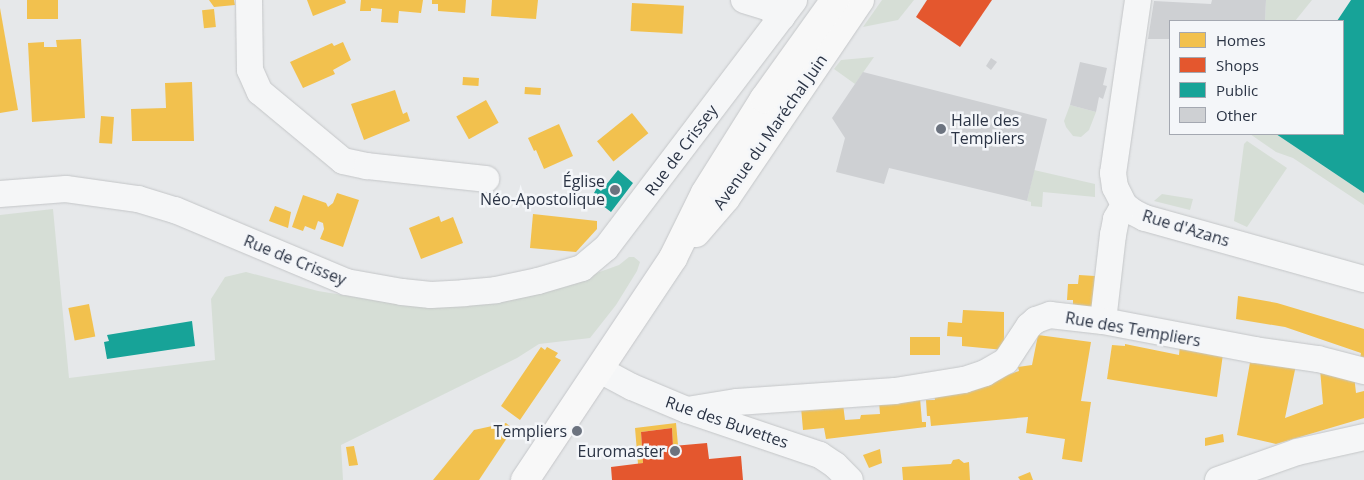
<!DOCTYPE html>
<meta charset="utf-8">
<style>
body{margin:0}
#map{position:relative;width:1364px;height:480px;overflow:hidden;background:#e6e8ea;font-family:"Open Sans",sans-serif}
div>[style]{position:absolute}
.green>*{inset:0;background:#d6ded6}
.homes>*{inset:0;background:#f2c14e;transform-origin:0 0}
.shops>*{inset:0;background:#e4572e}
.public>*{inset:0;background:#17a398}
.building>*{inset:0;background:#ced0d3}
.roads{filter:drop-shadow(0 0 1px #c4c6c8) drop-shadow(0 0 1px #c4c6c8)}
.minor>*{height:26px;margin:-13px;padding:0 13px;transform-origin:13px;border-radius:13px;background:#f5f6f7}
.major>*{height:28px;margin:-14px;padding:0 14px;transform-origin:14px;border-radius:14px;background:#f8f8f8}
.dots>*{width:14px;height:14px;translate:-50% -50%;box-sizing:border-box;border:2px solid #f4f6f9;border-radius:50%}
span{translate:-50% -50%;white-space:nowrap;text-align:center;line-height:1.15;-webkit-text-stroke:5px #f4f6f9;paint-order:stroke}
.poi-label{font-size:16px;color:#2b3445}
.left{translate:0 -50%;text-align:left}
.right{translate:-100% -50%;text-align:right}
.street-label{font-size:16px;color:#2b3445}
.legend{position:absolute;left:1169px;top:20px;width:175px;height:115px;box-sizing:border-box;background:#f4f6f9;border:1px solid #a4a8b1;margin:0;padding:6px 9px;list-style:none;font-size:15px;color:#2b3445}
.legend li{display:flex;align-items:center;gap:10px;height:25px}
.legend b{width:25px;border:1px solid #a4a8b1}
</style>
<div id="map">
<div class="green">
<i style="clip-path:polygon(882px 0,914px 0,898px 20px,863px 27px)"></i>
<i style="clip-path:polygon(1266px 0,1312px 0,1295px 21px,1265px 21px)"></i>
<i style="clip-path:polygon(874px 57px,855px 84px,834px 69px,841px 60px)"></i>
<i style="clip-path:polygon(1070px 105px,1096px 112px,1089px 130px,1081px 137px,1073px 136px,1066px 127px,1064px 121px)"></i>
<i style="clip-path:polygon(1250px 134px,1276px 134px,1364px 193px,1364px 205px,1293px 158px,1276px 152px)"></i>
<i style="clip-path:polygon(1247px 141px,1287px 168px,1247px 227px,1234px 221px,1244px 144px)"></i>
<i style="clip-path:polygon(1034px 170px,1095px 184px,1095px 197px,1043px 192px,1042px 207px,1031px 206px,1031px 202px,1027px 201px)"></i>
<i style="clip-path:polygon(1162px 194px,1193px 199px,1190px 210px,1154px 201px)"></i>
<i style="clip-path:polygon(53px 209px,69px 378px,215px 360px,211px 299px,225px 277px,246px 272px,318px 291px,391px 303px,580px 279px,619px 265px,629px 257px,634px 257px,640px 262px,637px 271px,616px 305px,590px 338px,539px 344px,517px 358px,341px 445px,343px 480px,0 480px,0 215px)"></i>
</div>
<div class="homes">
<i style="left:27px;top:0;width:31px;height:19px"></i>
<i style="clip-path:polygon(209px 0,234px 0,235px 5px,214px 7px)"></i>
<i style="clip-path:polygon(307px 0,345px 0,346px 3px,313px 16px)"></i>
<i style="clip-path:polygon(361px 0,423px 0,421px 13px,399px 11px,398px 23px,381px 22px,382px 9px,371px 8px,371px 11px,360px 11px)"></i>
<i style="clip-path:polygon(432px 0,466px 0,465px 13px,438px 11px,438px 4px,432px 4px)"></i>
<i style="clip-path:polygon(492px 0,538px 0,536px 19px,491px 16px)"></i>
<i style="left:632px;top:3px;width:52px;height:28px;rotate:3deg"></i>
<i style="clip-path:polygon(0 8px,18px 110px,0 113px)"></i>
<i style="left:214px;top:9px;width:18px;height:12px;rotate:84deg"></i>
<i style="clip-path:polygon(81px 39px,85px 118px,32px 122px,28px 43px,44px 42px,44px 47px,57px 47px,56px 40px)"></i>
<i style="clip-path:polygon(343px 42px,351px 60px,333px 70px,335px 74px,303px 88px,290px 62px,332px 43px,334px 46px)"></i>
<i style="left:463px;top:77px;width:16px;height:8px;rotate:4deg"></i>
<i style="clip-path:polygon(192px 82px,194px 141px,132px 141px,131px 109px,166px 108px,165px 83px)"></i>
<i style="left:525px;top:87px;width:16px;height:7px;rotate:4deg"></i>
<i style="clip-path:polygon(395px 90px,403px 114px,407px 112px,410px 121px,364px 140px,351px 104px)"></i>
<i style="left:486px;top:100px;width:26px;height:34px;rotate:61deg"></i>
<i style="left:632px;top:113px;width:26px;height:45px;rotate:51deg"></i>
<i style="left:101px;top:116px;width:13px;height:27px;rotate:4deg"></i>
<i style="clip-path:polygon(559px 124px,573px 156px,544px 169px,536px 150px,534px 151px,528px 138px)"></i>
<i style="clip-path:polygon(337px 193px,359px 200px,343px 247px,320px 239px,324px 229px,323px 223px,318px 221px,315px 230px,305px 226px,303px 231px,292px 227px,303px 195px,326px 203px,328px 207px,333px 203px)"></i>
<i style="clip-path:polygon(275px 206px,291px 212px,288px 228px,269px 221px)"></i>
<i style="clip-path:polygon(533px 214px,597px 221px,597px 229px,576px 252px,530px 248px)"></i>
<i style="clip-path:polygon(439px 216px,441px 222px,453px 217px,463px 243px,421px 259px,409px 228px)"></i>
<i style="clip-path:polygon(1079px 275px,1095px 276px,1093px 302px,1090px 309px,1073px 307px,1073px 300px,1067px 300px,1068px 284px,1078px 284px)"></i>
<i style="clip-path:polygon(1238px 296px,1277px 303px,1364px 329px,1364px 361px,1360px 359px,1361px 353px,1285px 327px,1236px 319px)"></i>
<i style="left:89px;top:304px;width:33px;height:21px;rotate:79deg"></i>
<i style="clip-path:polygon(963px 310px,1004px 312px,1004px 350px,962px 346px,962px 337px,947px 336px,948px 322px,962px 323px)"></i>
<i style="clip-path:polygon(1038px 335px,1091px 342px,1081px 401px,1091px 402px,1082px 462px,1062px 459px,1065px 439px,1026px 433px,1028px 417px,931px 426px,930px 416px,927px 416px,926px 400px,935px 400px,934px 395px,981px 385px,1019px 371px,1018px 367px,1032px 365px)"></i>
<i style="left:940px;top:337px;width:18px;height:30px;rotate:90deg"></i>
<i style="clip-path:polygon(1125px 344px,1179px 355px,1180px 345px,1223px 354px,1217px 397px,1107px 379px,1112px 345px,1125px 346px)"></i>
<i style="clip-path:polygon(541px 347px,545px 350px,547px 347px,558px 353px,555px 357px,561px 360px,520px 420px,501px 406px)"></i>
<i style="clip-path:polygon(1251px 357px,1296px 365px,1285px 418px,1323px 404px,1320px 369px,1354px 375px,1356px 393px,1364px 391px,1364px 418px,1276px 444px,1237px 435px)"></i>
<i style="clip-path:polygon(920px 398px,922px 422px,926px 422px,926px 427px,826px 439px,824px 428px,803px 430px,801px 407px,843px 404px,845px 420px,860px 419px,861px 415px,880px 414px,879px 401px)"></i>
<i style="clip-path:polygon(506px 423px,513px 429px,479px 480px,433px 480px,474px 430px)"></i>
<i style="clip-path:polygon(676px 423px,678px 445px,673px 446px,672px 428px,641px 432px,643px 463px,638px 464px,635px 428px)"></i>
<i style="clip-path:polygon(1223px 434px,1224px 442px,1205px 446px,1205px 438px)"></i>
<i style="clip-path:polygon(354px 446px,358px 465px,349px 466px,346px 447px)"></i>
<i style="clip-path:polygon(880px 449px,882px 463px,869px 468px,863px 455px)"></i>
<i style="clip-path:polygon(959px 459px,964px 463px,969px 462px,970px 480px,903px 480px,902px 467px,951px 464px,953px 460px)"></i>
<i style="clip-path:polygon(1030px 472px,1033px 480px,1020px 480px,1018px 477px)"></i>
</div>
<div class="shops">
<i style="clip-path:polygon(927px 0,992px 0,960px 47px,916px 17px)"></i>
<i style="clip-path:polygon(672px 428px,673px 446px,707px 443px,709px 459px,741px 456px,743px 480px,612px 480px,611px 467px,643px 463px,641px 432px)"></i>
</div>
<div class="public">
<i style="clip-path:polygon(1351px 0,1364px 0,1364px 193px,1276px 134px,1343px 134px,1343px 21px,1337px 21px)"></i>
<i style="clip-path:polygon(618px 170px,633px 183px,611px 212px,594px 199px,597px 195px,594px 193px,597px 188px,601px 191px)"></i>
<i style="clip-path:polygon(192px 321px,195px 346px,107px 359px,104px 342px,109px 341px,107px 335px)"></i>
</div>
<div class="building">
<i style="clip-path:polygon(1212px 0,1266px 0,1265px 21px,1170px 21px,1170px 39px,1148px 39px,1154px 1px,1211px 4px)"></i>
<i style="clip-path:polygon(991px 58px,997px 62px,991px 70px,986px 66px)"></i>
<i style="clip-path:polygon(1080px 62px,1107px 68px,1103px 85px,1107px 86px,1103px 99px,1099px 97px,1096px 112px,1070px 105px)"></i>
<i style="clip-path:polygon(863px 72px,1047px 119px,1027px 201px,889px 168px,884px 184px,836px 172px,845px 138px,832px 118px)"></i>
</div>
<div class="roads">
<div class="minor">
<i style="left:249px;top:0;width:70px;rotate:89.2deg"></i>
<i style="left:250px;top:70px;width:24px;rotate:66deg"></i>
<i style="left:260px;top:92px;width:108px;rotate:39.7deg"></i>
<i style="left:343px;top:161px;width:25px;rotate:12deg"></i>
<i style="left:367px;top:166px;width:120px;rotate:6.2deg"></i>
<i style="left:744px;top:0;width:24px;rotate:17deg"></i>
<i style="left:767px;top:7px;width:18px;rotate:34deg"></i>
<i style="left:1138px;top:0;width:175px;rotate:98.2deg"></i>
<i style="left:1113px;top:173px;width:14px;rotate:82deg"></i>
<i style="left:1115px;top:187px;width:20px;rotate:63deg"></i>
<i style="left:1124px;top:205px;width:11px;rotate:38deg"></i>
<i style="left:1133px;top:212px;width:13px;rotate:27deg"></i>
<i style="left:1145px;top:218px;width:227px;rotate:15.6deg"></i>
<i style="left:0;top:194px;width:66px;rotate:-4.3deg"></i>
<i style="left:66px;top:189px;width:73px;rotate:7.9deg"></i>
<i style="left:138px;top:199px;width:39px;rotate:17deg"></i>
<i style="left:175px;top:210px;width:186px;rotate:22.8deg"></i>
<i style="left:346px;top:282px;width:57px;rotate:10.1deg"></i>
<i style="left:402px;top:292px;width:29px;rotate:6deg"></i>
<i style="left:431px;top:295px;width:33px;rotate:-3deg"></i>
<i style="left:464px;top:293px;width:32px;rotate:-5deg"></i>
<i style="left:496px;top:290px;width:43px;rotate:-12.1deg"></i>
<i style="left:538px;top:281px;width:46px;rotate:-16.5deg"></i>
<i style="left:582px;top:268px;width:31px;rotate:-40deg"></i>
<i style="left:606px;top:248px;width:311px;rotate:-52.8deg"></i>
<i style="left:1103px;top:321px;width:87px;rotate:-83.4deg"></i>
<i style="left:1113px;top:235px;width:16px;rotate:-79deg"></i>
<i style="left:1116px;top:219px;width:16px;rotate:-60deg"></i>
<i style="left:600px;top:370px;width:36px;rotate:28deg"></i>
<i style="left:632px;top:387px;width:60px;rotate:22.7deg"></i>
<i style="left:687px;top:410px;width:140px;rotate:18.7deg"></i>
<i style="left:820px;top:455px;width:18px;rotate:34deg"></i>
<i style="left:835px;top:465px;width:21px;rotate:45deg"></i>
<i style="left:687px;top:410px;width:51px;rotate:-9.1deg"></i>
<i style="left:737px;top:402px;width:158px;rotate:-4deg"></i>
<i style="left:895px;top:391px;width:70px;rotate:-9.1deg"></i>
<i style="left:964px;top:380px;width:22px;rotate:-18deg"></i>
<i style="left:985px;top:373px;width:24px;rotate:-30deg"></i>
<i style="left:1006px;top:361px;width:42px;rotate:-56.7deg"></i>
<i style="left:1029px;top:326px;width:9px;rotate:-41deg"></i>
<i style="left:1036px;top:320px;width:15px;rotate:-20deg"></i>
<i style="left:1050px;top:315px;width:53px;rotate:6.5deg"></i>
<i style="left:1103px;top:321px;width:155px;rotate:10.8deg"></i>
<i style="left:1255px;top:350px;width:64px;rotate:8.1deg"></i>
<i style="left:1318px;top:359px;width:48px;rotate:14.6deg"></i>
<i style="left:1218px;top:480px;width:84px;rotate:-19.5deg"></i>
<i style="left:1297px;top:452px;width:69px;rotate:-12.6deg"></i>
</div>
<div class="major">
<i style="left:696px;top:233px;width:46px;rotate:-49.4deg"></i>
<i style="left:726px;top:198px;width:239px;rotate:-55.9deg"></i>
<i style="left:525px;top:480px;width:267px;rotate:-56.3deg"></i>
<i style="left:673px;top:258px;width:72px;rotate:-63.8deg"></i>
<i style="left:705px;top:193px;width:111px;rotate:-57.9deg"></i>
<i style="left:764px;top:99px;width:122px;rotate:-54.4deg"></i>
</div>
</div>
<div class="dots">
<i style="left:941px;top:129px;background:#6c737f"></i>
<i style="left:615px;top:190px;background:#6c737f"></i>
<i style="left:577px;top:431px;background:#6c737f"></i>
<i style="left:675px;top:451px;background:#6c737f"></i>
</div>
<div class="poi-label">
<span class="left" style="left:951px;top:129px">Halle des<br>Templiers</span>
<span class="right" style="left:605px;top:190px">Église<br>Néo-Apostolique</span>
<span class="right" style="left:567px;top:431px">Templiers</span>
<span class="right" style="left:665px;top:451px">Euromaster</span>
</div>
<div class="street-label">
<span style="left:770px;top:132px;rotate:-55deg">Avenue du Maréchal Juin</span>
<span style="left:681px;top:150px;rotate:-53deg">Rue de Crissey</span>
<span style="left:1186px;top:228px;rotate:17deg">Rue d'Azans</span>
<span style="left:295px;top:260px;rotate:22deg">Rue de Crissey</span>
<span style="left:1133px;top:329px;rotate:10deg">Rue des Templiers</span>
<span style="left:727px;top:422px;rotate:19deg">Rue des Buvettes</span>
</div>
<ul class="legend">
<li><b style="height:14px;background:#f2c14e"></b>Homes</li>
<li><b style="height:14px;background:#e4572e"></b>Shops</li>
<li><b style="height:14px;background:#17a398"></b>Public</li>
<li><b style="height:14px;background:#ced0d3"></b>Other</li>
</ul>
</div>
